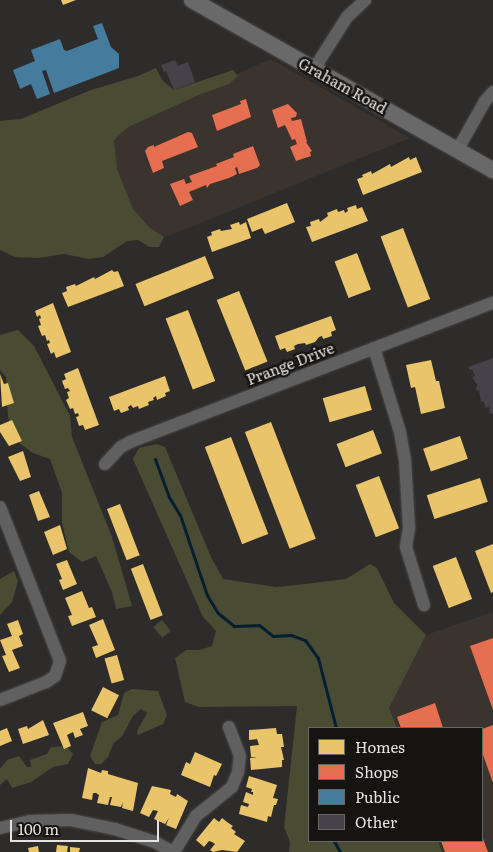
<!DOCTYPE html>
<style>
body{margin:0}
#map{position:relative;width:493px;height:852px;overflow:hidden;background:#2e2c2a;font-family:Literata,serif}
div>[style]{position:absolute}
.built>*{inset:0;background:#3b332e}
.green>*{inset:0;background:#4a4b33;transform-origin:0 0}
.homes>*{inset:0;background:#e9c46a;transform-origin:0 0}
.shops>*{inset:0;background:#e76f51}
.public>*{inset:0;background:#457b9d}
.stream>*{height:3px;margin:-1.5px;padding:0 1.5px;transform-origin:1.5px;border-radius:1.5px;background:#041f32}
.building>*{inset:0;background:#474249}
.roads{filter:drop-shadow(0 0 1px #4b4948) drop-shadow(0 0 1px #4b4948)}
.minor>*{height:12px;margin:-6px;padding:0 6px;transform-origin:6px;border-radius:6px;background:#606060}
.major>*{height:16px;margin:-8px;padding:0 8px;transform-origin:8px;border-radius:8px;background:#6a6969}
span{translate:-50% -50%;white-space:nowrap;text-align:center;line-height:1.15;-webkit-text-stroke:5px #161413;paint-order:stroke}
.street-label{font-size:15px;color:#e6e4e3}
.legend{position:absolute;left:308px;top:727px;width:175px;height:115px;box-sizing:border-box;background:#161413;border:1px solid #696766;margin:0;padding:6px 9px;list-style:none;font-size:15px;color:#e6e4e3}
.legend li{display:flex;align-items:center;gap:10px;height:25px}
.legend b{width:25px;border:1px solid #696766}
.scale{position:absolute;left:10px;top:820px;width:149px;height:22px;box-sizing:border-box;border:2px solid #e6e4e3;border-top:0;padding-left:6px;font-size:15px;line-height:18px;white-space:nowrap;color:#e6e4e3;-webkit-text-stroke:4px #161413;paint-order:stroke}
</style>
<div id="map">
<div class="built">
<i style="clip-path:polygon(271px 59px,410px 138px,146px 245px,100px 132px)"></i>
<i style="clip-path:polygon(493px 612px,493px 852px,442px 852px,438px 841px,482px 841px,482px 728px,397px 728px,389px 708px,426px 635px)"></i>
</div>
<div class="green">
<i style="clip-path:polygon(156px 68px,162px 80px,174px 90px,233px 70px,238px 76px,229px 84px,201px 94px,128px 127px,114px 140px,117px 169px,133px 209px,150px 228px,164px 237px,159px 247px,150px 247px,138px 240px,127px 241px,103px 257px,89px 259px,64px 254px,38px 258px,15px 257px,0 250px,0 121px,21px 119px,91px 90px,138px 76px)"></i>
<i style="clip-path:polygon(18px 330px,34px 346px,70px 416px,72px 437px,112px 537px,132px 606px,116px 609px,112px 592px,96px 556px,82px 562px,69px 552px,62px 523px,62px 493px,50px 459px,33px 453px,19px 443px,8px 418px,6px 377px,0 370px,0 335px)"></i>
<i style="clip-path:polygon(157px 444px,165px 447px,211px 557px,223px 579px,276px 587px,297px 585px,346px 579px,370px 564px,377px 568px,394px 603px,426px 635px,389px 708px,397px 728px,309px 728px,309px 841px,438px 841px,442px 852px,289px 852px,290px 842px,284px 827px,297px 706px,199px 707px,185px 702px,175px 658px,186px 650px,200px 650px,212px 646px,216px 631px,203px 617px,133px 459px,139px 448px)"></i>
<i style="clip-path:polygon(14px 571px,18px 581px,12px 602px,0 615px,0 579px)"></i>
<i style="left:162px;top:620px;width:14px;height:11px;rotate:51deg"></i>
<i style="clip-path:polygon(132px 689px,158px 691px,167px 715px,163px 724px,138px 735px,137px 731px,147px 713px,141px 709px,133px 716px,122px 736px,113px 744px,108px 757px,101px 764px,95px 764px,90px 756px,102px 722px,118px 715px,124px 693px)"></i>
<i style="clip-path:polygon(66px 746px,73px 754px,68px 764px,53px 767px,31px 782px,12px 788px,7px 779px,0 785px,0 769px,7px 760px,19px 756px,27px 767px,31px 767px,30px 760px,47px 754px,51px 747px)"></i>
</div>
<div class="homes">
<i style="clip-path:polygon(61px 0,76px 0,63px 5px)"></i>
<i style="clip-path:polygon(409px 157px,410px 160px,416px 157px,422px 172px,363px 195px,357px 179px,363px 177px,362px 175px,371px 171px,372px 174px,390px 164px,391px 167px)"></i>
<i style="clip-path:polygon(287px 203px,295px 222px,265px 234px,262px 228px,252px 232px,247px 219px)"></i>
<i style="clip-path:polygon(356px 205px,357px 209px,362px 207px,368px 221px,312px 242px,306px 227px,311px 226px,310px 222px,319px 219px,320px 222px,328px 216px,327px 213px,337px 209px,338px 212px,344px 210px,345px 213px,348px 211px,347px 208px)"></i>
<i style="clip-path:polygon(239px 222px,240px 225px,246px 222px,251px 238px,212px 252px,207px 237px,212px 235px,211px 232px,220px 229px,221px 231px,232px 229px,230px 225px)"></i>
<i style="left:403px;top:228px;width:76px;height:24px;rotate:69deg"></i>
<i style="left:357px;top:253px;width:39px;height:24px;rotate:69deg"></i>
<i style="left:205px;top:256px;width:24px;height:75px;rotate:68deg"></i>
<i style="clip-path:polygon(112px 270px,114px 272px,118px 271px,124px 286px,68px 307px,62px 293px,67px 291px,66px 287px,75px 284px,76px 286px,94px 277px,95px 279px)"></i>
<i style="left:239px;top:291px;width:76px;height:24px;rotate:68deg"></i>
<i style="clip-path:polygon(53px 303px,71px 352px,56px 358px,54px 352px,51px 354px,47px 344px,50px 343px,49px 340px,47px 341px,45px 335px,42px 336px,38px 326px,41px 325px,39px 319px,41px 318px,40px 315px,37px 317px,35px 311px)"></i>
<i style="left:188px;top:310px;width:76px;height:24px;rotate:69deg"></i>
<i style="clip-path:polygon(331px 316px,336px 330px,331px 332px,332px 336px,323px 339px,322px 336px,319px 337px,315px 342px,306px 345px,305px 343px,298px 344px,294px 346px,295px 349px,287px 352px,285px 348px,280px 350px,275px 336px)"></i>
<i style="clip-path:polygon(431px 360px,436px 381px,439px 381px,445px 408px,421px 414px,415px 387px,411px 388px,406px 365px)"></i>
<i style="clip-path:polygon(78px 368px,99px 425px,85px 430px,83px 425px,79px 426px,76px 417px,79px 416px,78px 413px,75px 414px,73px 408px,70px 409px,66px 400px,69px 398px,67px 392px,70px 391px,68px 388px,65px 389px,62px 381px,66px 379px,64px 374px)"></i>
<i style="clip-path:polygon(0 374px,4px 384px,8px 383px,14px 403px,2px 407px)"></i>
<i style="clip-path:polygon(165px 376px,170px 391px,165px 393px,166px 396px,157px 400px,156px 396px,153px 398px,154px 400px,148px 402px,149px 405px,139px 409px,138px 406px,133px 408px,131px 405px,128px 407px,129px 410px,121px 413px,119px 409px,114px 411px,109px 397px)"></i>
<i style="left:365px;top:386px;width:25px;height:44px;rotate:74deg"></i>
<i style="clip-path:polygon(12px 420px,22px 441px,9px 446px,0 432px,0 425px)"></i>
<i style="left:271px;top:422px;width:125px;height:28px;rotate:69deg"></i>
<i style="left:373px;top:430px;width:25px;height:39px;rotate:69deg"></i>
<i style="left:460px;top:436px;width:24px;height:39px;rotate:71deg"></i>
<i style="left:231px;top:437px;width:104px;height:28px;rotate:69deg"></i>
<i style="clip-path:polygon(23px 451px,31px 477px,20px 481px,8px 457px)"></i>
<i style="left:379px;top:476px;width:56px;height:25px;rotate:69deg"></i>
<i style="left:480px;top:478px;width:25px;height:56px;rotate:72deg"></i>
<i style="clip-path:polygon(39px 491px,50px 517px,38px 521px,29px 495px)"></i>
<i style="left:120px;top:504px;width:55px;height:14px;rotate:69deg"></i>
<i style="clip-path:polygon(60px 525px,67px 549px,53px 555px,44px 532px)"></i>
<i style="clip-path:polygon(493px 544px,493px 592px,491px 593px,475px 551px)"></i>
<i style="left:456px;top:557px;width:45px;height:25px;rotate:69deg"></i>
<i style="clip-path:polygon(67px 560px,77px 584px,63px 590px,59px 580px,62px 579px,56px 564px)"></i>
<i style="left:143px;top:564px;width:55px;height:13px;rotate:69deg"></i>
<i style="clip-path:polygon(82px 591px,89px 608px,92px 607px,96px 617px,72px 626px,68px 616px,72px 615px,65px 598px)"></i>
<i style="clip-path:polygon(103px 619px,115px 650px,96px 658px,92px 647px,98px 645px,89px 625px)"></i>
<i style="clip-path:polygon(18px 620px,23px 634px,19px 636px,23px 646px,12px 650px,20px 668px,9px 672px,2px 656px,6px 655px,0 640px,12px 636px,7px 624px)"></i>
<i style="left:117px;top:655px;width:26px;height:13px;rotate:74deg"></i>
<i style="left:103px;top:687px;width:18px;height:26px;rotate:27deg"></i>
<i style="clip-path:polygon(83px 712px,88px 726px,80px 729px,83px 735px,75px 738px,73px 732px,67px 735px,71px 746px,64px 749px,53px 723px)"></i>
<i style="clip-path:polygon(43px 720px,49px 735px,23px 744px,18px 729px,27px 726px,28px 729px)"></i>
<i style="clip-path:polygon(7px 728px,12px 741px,0 746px,0 731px)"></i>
<i style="clip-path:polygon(276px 728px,277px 734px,282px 734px,283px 740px,284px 747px,281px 747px,284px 760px,282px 760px,282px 767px,251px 770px,250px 758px,257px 757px,251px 757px,250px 746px,259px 745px,257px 739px,249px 740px,249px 730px)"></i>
<i style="clip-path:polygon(195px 752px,222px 764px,216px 776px,214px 775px,210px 787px,181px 775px,186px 762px,190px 764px)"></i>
<i style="clip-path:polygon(88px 768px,101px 773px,102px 770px,108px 771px,108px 774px,138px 783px,133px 811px,122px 808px,123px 802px,121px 807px,110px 805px,112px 797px,110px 797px,108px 805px,97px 803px,99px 795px,96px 793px,93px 793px,92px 800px,82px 798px)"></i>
<i style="clip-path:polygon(249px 776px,277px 785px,273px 798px,278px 799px,276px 805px,274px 805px,271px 817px,268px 816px,267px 822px,239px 814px,241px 805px,248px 807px,249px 804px,243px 802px,246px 792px,253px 795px,253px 792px,251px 792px,252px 789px,246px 787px)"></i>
<i style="clip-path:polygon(152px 786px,171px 790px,170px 794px,176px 797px,177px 794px,188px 801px,176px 829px,166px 825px,169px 818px,165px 824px,154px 819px,158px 811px,153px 810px,149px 817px,140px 813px)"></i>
<i style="clip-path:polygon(214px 818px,219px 822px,222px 818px,227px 822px,233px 826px,231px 828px,236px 832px,234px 834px,245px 841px,237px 852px,222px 850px,213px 852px,210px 850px,215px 844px,212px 842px,209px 841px,204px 847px,196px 840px)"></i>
<i style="clip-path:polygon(57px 845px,68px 846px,67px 852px,56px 852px)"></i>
<i style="clip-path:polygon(38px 846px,39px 852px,29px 852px,28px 848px)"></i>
<i style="clip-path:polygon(70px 847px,80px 848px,79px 852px,70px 852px)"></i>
</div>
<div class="shops">
<i style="clip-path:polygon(246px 99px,251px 117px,217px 131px,212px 115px,241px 104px,240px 101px)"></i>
<i style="clip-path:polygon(288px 104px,297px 113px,296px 117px,291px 118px,292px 121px,301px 119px,307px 142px,306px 142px,312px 151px,310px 152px,311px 156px,296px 161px,290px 147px,297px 144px,295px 139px,292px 140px,285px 125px,278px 128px,272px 110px)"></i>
<i style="clip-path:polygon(188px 132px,192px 133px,198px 147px,162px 161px,164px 168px,153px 173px,145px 151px,148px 147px,154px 145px,154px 147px)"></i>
<i style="clip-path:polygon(253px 146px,260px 165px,257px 168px,239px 174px,237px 167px,235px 168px,237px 174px,229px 178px,210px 184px,207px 188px,206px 185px,189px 192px,193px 200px,180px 206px,170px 184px,184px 179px,186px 184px,192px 182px,189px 176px,217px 166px,216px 164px,234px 157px,233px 154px)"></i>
<i style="clip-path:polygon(493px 638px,493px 710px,470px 646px)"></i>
<i style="clip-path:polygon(435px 703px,443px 728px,401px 728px,397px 717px)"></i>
<i style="clip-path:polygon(493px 725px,493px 783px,482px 752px,482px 729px)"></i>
<i style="clip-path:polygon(482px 836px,488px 852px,445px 852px,441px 841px,482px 841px)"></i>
</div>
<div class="public">
<i style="clip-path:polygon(102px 23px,111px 47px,119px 54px,119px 68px,54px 93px,46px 70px,42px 71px,50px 94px,37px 99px,31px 84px,20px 89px,13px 70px,35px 61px,31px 50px,60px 39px,64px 50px,67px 51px,98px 39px,93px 26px)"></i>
</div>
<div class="stream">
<i style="left:155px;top:459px;width:40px;rotate:69.8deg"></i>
<i style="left:169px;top:497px;width:21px;rotate:59deg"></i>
<i style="left:180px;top:515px;width:84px;rotate:71.4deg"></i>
<i style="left:207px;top:595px;width:21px;rotate:59deg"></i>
<i style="left:218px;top:613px;width:21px;rotate:39deg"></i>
<i style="left:234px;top:626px;width:25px;rotate:-2deg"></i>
<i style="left:259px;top:625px;width:18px;rotate:38deg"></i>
<i style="left:273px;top:636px;width:18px;rotate:-3deg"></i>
<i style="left:291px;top:635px;width:15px;rotate:20deg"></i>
<i style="left:305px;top:640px;width:22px;rotate:54deg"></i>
<i style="left:318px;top:658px;width:72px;rotate:75.6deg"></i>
<i style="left:334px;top:841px;width:13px;rotate:61deg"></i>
</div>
<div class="building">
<i style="clip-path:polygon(175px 60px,178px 66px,188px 62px,195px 82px,174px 90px,166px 71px,164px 72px,161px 65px)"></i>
<i style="clip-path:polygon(493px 358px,493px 413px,490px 414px,489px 406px,486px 408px,483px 401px,481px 402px,479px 390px,477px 391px,476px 387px,478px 386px,472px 377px,475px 376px,472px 369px,470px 370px,468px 367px)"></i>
</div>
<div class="roads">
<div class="minor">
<i style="left:314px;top:69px;width:62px;rotate:-57.6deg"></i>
<i style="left:347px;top:17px;width:25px;rotate:-43deg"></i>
<i style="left:458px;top:149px;width:55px;rotate:-60.6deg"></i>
<i style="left:485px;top:101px;width:12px;rotate:-48deg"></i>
<i style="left:374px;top:348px;width:88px;rotate:72.8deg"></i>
<i style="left:400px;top:432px;width:27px;rotate:80deg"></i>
<i style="left:405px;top:459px;width:69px;rotate:86.7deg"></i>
<i style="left:409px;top:528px;width:19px;rotate:99deg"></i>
<i style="left:406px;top:547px;width:61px;rotate:72.8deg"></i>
<i style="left:105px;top:464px;width:23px;rotate:-47deg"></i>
<i style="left:121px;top:447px;width:10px;rotate:-29deg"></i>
<i style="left:130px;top:442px;width:389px;rotate:-21deg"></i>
<i style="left:0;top:507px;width:165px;rotate:68.7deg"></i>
<i style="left:60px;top:661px;width:16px;rotate:108deg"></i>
<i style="left:55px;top:676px;width:11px;rotate:146deg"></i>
<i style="left:46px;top:682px;width:49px;rotate:158.6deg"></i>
<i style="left:0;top:828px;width:31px;rotate:-13deg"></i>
<i style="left:30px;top:821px;width:41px;rotate:-1.4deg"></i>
<i style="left:71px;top:820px;width:45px;rotate:11.6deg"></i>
<i style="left:115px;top:829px;width:42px;rotate:18deg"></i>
<i style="left:155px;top:842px;width:20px;rotate:30deg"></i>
<i style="left:174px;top:852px;width:42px;rotate:-58.6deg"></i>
<i style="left:196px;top:816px;width:46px;rotate:-38.9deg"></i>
<i style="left:232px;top:787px;width:16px;rotate:-68deg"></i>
<i style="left:238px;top:772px;width:16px;rotate:-83deg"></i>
<i style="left:240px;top:756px;width:31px;rotate:-111deg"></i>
</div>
<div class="major">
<i style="left:192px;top:0;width:346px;rotate:29.5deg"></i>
</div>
</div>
<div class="street-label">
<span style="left:343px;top:85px;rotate:29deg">Graham Road</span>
<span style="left:290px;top:363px;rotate:-21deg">Prange Drive</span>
</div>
<ul class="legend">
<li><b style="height:14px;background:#e9c46a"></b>Homes</li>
<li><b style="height:14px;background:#e76f51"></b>Shops</li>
<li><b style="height:14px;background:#457b9d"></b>Public</li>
<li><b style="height:14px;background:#474249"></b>Other</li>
</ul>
<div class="scale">100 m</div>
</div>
